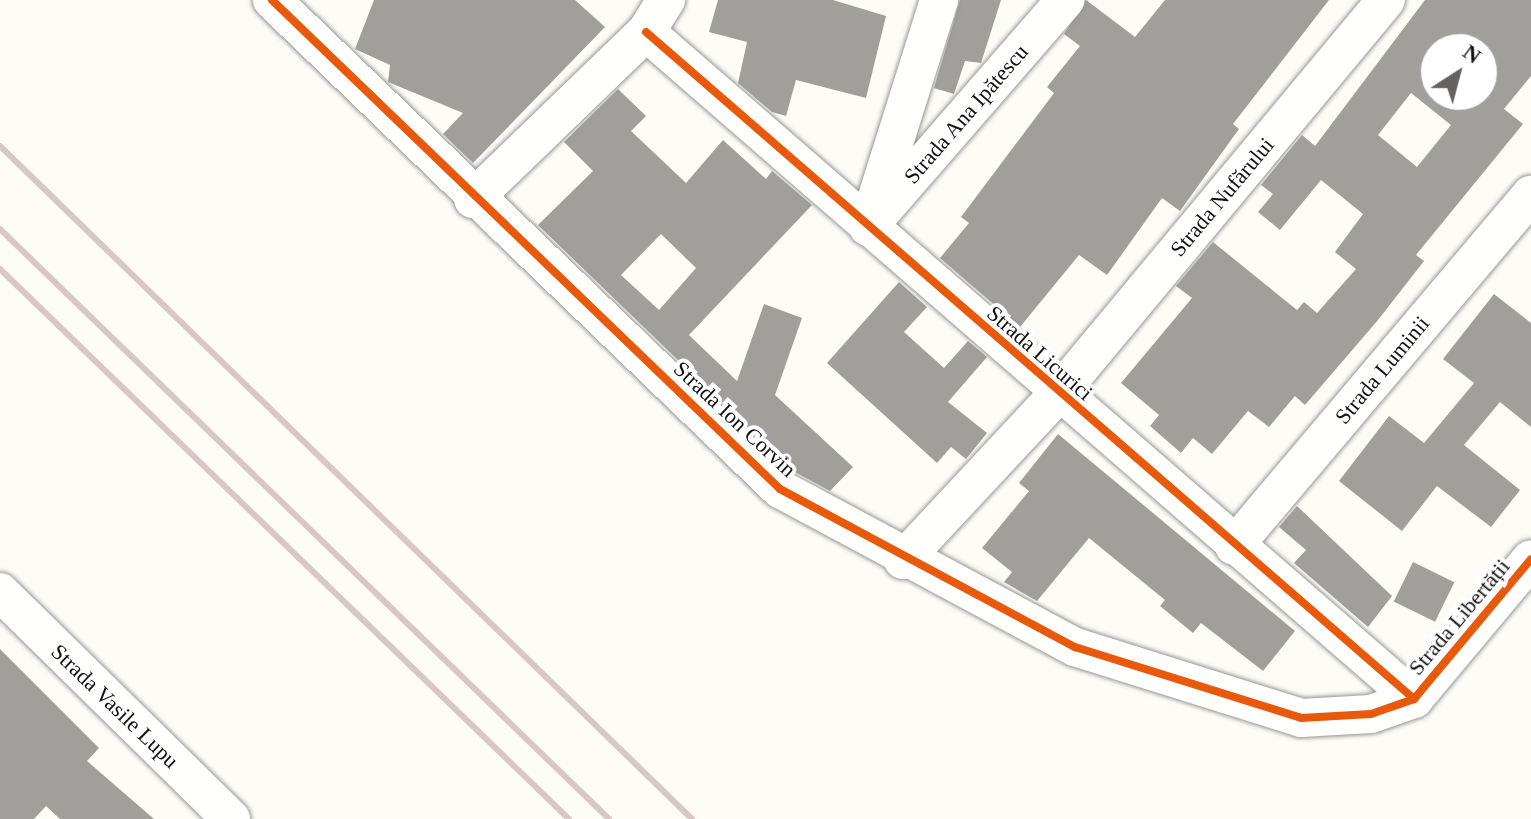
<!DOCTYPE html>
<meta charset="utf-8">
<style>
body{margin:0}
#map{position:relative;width:1531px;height:819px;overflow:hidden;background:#fdfcf7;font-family:Georgia,serif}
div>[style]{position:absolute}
.building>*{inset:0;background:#a19f9c;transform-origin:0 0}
.roads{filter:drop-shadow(0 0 2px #979795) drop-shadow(0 0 2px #979795)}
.minor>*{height:38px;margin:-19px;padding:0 19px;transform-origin:19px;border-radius:19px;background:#fffffe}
.rail>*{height:6px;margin:-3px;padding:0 3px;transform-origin:3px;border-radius:3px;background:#d9c6c7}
.cycleway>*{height:8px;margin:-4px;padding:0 4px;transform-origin:4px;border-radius:4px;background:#e8590c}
span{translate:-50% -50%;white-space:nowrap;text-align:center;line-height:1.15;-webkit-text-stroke:8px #fff;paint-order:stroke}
.street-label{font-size:22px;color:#111}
.north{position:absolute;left:1419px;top:32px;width:80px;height:80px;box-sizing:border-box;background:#fff;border:2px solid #a0a0a0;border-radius:50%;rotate:36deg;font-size:22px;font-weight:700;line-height:32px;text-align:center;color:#111}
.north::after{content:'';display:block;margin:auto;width:28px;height:36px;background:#646362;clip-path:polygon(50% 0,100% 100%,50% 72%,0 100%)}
</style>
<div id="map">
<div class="building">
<i style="clip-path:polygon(374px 0,575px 0,605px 27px,473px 163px,443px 134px,463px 113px,388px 82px,390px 65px,355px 49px)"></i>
<i style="clip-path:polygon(718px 0,833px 0,886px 16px,866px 98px,796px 80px,786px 116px,772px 112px,738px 83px,747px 42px,709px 32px)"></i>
<i style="clip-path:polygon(960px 0,1001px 0,981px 63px,965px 61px,954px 94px,934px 88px)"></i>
<i style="clip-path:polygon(1086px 0,1135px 37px,1165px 0,1329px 0,1233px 124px,1239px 129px,1180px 211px,1162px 198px,1107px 275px,1079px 255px,1020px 327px,940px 258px,969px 223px,961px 217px,1054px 93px,1047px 87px,1080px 46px,1064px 34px)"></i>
<i style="clip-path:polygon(evenodd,1425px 0,1531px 0,1531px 76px,1504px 109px,1523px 124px,1416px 255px,1424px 261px,1378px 320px,1305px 405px,1295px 396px,1269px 427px,1248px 411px,1212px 454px,1193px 438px,1181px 453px,1150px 426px,1159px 415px,1121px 383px,1192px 298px,1176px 286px,1213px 242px,1297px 310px,1304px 302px,1317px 313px,1356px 269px,1335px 252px,1363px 214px,1321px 180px,1280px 230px,1258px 212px,1273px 194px,1261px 185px,1302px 135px,1315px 146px,1425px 0,1435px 48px,1483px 48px,1483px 96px,1435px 96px,1435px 48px,1425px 0,1411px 93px,1451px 125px,1417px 167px,1378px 135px,1411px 93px)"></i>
<i style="clip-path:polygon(evenodd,618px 89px,646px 116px,631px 131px,686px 183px,723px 140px,766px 179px,772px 171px,812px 205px,689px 335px,737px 381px,764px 304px,802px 318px,775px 395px,853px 467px,830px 491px,793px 471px,538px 225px,593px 171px,564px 142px,618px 89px,661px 234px,696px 268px,659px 310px,621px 275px,661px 234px)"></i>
<i style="clip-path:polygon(899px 282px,927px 307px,904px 332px,944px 368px,968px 341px,987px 357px,948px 402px,987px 433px,966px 459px,951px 447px,937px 463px,827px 363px)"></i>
<i style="clip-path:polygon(1494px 294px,1531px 323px,1531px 427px,1500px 402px,1464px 445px,1520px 490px,1491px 527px,1437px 486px,1402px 531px,1339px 481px,1389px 416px,1424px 443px,1474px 383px,1443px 359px)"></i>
<i style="clip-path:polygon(1058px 434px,1295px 631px,1263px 671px,1201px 623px,1193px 633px,1160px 606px,1165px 600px,1089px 538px,1037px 601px,1004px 582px,1012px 572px,982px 548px,1029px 491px,1019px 483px)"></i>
<i style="clip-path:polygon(1297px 506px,1392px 596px,1368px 627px,1294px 563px,1306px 550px,1279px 527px)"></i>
<i style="left:1413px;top:562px;width:46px;height:44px;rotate:26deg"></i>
<i style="clip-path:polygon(0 649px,99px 748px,87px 761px,154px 819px,60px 819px,46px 806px,34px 819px,0 819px)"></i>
</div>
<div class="roads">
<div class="minor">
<i style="left:272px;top:0;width:705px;rotate:43.91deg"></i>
<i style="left:780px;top:489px;width:335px;rotate:28.2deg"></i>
<i style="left:1075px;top:647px;width:237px;rotate:17.4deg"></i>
<i style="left:1301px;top:718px;width:70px;rotate:-3.3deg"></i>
<i style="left:1371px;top:714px;width:46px;rotate:-19.2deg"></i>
<i style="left:1414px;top:699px;width:182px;rotate:-50.1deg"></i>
<i style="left:646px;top:32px;width:1017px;rotate:40.97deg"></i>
<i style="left:473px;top:199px;width:240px;rotate:-44deg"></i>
<i style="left:646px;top:32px;width:38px;rotate:-58deg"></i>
<i style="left:872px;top:213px;width:223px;rotate:-72.5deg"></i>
<i style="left:868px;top:227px;width:301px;rotate:-49deg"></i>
<i style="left:1234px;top:546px;width:460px;rotate:-49.8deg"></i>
<i style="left:903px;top:560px;width:229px;rotate:-47deg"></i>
<i style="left:1059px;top:393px;width:511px;rotate:-50.24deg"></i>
<i style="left:0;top:592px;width:324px;rotate:44.5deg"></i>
</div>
</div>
<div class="rail">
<i style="left:0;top:146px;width:965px;rotate:44.2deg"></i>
<i style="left:0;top:229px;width:848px;rotate:44.09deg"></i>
<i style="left:0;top:269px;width:791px;rotate:44.03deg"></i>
</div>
<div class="cycleway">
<i style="left:272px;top:0;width:705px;rotate:43.91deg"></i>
<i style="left:780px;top:489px;width:335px;rotate:28.2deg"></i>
<i style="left:1075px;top:647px;width:237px;rotate:17.4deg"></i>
<i style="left:1301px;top:718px;width:70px;rotate:-3.3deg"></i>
<i style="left:1371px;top:714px;width:46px;rotate:-19.2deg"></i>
<i style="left:1414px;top:699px;width:182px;rotate:-50.1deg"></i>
<i style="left:646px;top:32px;width:1017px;rotate:40.97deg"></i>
</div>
<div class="street-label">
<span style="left:966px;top:114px;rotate:-49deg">Strada Ana Ipătescu</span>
<span style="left:1222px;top:197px;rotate:-50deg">Strada Nufărului</span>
<span style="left:1040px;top:353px;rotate:41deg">Strada Licurici</span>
<span style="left:1382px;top:370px;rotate:-50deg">Strada Luminii</span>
<span style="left:735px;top:419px;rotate:43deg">Strada Ion Corvin</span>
<span style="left:1459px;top:617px;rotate:-50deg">Strada Libertății</span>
<span style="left:115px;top:706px;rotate:44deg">Strada Vasile Lupu</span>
</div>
<div class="north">N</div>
</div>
